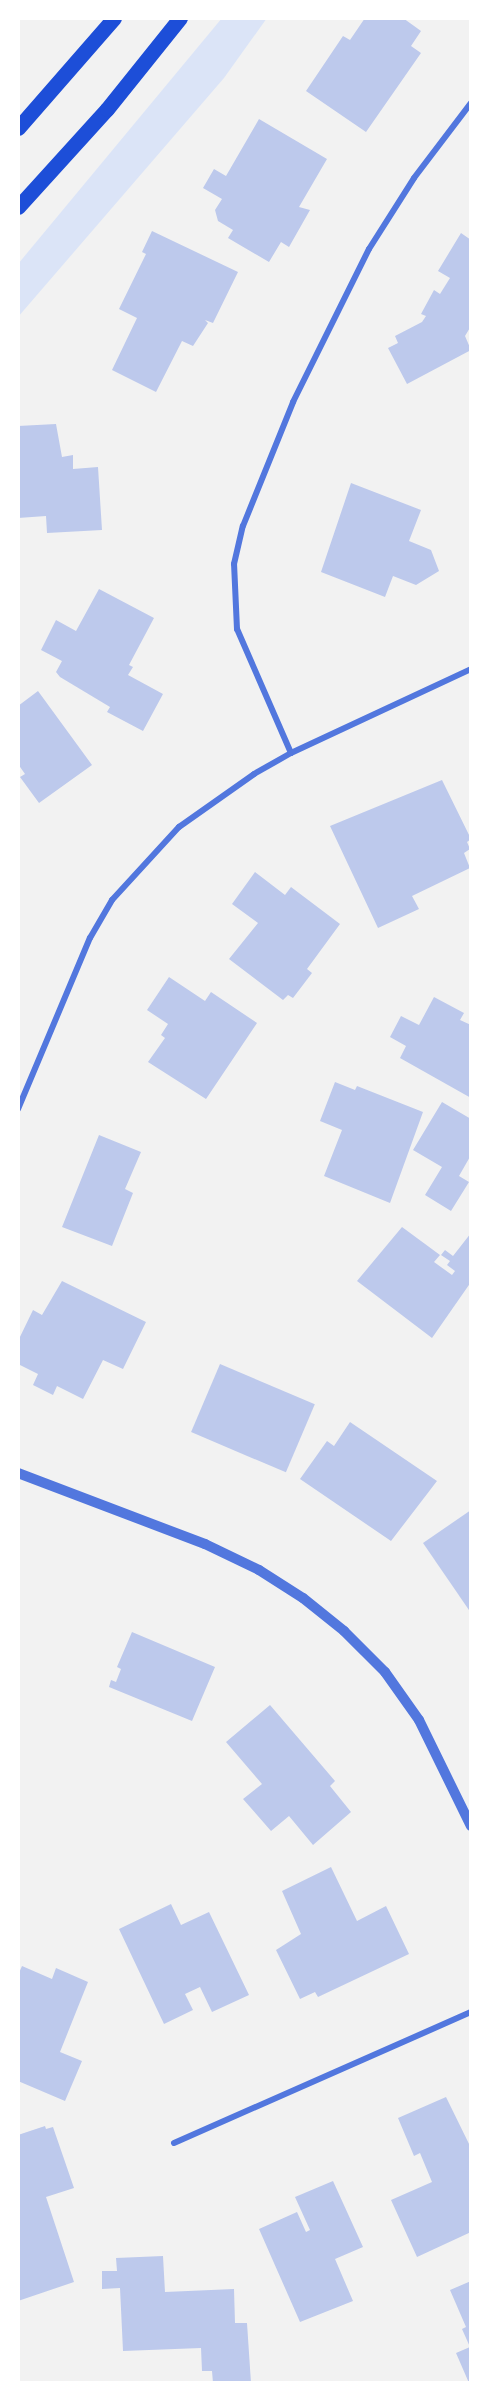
<!DOCTYPE html>
<style>
body{margin:0}
#map{position:relative;width:489px;height:2401px;overflow:hidden;background:#f2f2f2;font-family:"Fira Sans",sans-serif}
div>[style]{position:absolute}
.green>*{inset:0;background:#dbe4f7}
.building>*{inset:0;background:#bdc9ec;transform-origin:0 0}
.minor>*{height:6px;margin:-3px;padding:0 3px;transform-origin:3px;border-radius:3px;background:#5277de}
.tertiary>*{height:10px;margin:-5px;padding:0 5px;transform-origin:5px;border-radius:5px;background:#5277de}
.primary>*{height:15px;margin:-7.5px;padding:0 7.5px;transform-origin:7.5px;border-radius:7.5px;background:#1d4ed8}
span{translate:-50% -50%;white-space:nowrap;text-align:center;line-height:1.15;-webkit-text-stroke:6px #fff;paint-order:stroke}
.frame{position:absolute;inset:0;border:20px solid #fff;pointer-events:none}
</style>
<div id="map">
<div class="green">
<i style="clip-path:polygon(222px 18px,267px 18px,224px 78px,18px 317px,18px 264px)"></i>
</div>
<div class="building">
<i style="clip-path:polygon(365px 18px,403px 18px,421px 31px,411px 46px,421px 53px,366px 132px,306px 91px,343px 36px,350px 40px)"></i>
<i style="clip-path:polygon(259px 119px,327px 159px,299px 207px,310px 210px,289px 247px,281px 242px,269px 262px,228px 238px,233px 230px,218px 221px,215px 210px,222px 199px,203px 188px,214px 169px,226px 176px)"></i>
<i style="clip-path:polygon(152px 231px,238px 272px,213px 323px,205px 320px,208px 323px,193px 346px,182px 341px,156px 392px,112px 370px,137px 318px,119px 309px,146px 254px,142px 252px)"></i>
<i style="clip-path:polygon(461px 233px,471px 240px,471px 326px,465px 336px,471px 350px,407px 384px,388px 348px,398px 343px,395px 336px,422px 322px,426px 316px,421px 314px,434px 290px,440px 294px,450px 278px,438px 271px)"></i>
<i style="clip-path:polygon(56px 424px,62px 457px,73px 455px,73px 469px,98px 467px,102px 530px,47px 533px,46px 516px,18px 518px,18px 426px)"></i>
<i style="clip-path:polygon(351px 483px,421px 510px,409px 541px,431px 550px,439px 571px,416px 585px,393px 576px,385px 597px,321px 572px)"></i>
<i style="clip-path:polygon(99px 589px,154px 618px,129px 665px,133px 667px,128px 675px,163px 694px,143px 731px,107px 712px,110px 707px,60px 677px,56px 672px,62px 661px,41px 650px,56px 620px,76px 631px)"></i>
<i style="clip-path:polygon(38px 691px,92px 765px,39px 803px,20px 777px,25px 774px,18px 764px,18px 706px)"></i>
<i style="clip-path:polygon(442px 780px,471px 839px,467px 842px,470px 849px,464px 853px,470px 868px,412px 896px,419px 909px,378px 928px,330px 826px)"></i>
<i style="clip-path:polygon(255px 872px,285px 895px,291px 887px,340px 924px,307px 969px,312px 973px,293px 998px,288px 995px,283px 1000px,229px 959px,258px 923px,232px 904px)"></i>
<i style="clip-path:polygon(169px 977px,205px 1001px,211px 992px,257px 1023px,206px 1099px,148px 1062px,165px 1038px,161px 1035px,168px 1024px,147px 1010px)"></i>
<i style="clip-path:polygon(434px 997px,464px 1013px,460px 1020px,471px 1025px,471px 1098px,400px 1058px,406px 1046px,390px 1037px,401px 1016px,419px 1025px)"></i>
<i style="clip-path:polygon(335px 1082px,355px 1090px,357px 1086px,423px 1112px,390px 1203px,324px 1176px,342px 1130px,320px 1121px)"></i>
<i style="clip-path:polygon(442px 1102px,471px 1119px,471px 1155px,459px 1176px,469px 1182px,451px 1211px,425px 1195px,442px 1167px,413px 1150px)"></i>
<i style="clip-path:polygon(99px 1135px,141px 1152px,125px 1189px,133px 1193px,112px 1246px,62px 1227px)"></i>
<i style="clip-path:polygon(402px 1227px,440px 1255px,434px 1262px,452px 1275px,455px 1271px,447px 1265px,450px 1261px,441px 1255px,445px 1250px,453px 1256px,471px 1233px,471px 1282px,432px 1338px,357px 1281px)"></i>
<i style="clip-path:polygon(62px 1281px,146px 1322px,123px 1369px,103px 1360px,83px 1399px,57px 1386px,53px 1395px,33px 1385px,38px 1374px,18px 1364px,18px 1341px,33px 1310px,42px 1315px)"></i>
<i style="left:220px;top:1364px;width:103px;height:74px;rotate:23deg"></i>
<i style="clip-path:polygon(350px 1422px,437px 1481px,391px 1541px,300px 1479px,327px 1441px,334px 1446px)"></i>
<i style="clip-path:polygon(471px 1510px,471px 1613px,423px 1543px)"></i>
<i style="clip-path:polygon(132px 1632px,215px 1667px,192px 1721px,109px 1687px,111px 1680px,116px 1682px,121px 1669px,117px 1667px)"></i>
<i style="clip-path:polygon(270px 1705px,335px 1781px,330px 1786px,351px 1812px,313px 1845px,289px 1816px,271px 1831px,243px 1799px,262px 1784px,226px 1742px)"></i>
<i style="clip-path:polygon(331px 1867px,357px 1921px,386px 1906px,409px 1954px,318px 1997px,315px 1992px,300px 1999px,276px 1950px,301px 1934px,282px 1891px)"></i>
<i style="clip-path:polygon(171px 1904px,181px 1925px,209px 1912px,249px 1995px,212px 2012px,200px 1987px,185px 1994px,193px 2010px,164px 2024px,119px 1929px)"></i>
<i style="clip-path:polygon(22px 1966px,52px 1979px,56px 1968px,88px 1982px,60px 2052px,82px 2061px,65px 2101px,18px 2081px,18px 1975px)"></i>
<i style="clip-path:polygon(446px 2097px,471px 2148px,471px 2232px,417px 2257px,391px 2200px,432px 2182px,420px 2153px,414px 2156px,398px 2118px)"></i>
<i style="clip-path:polygon(45px 2126px,46px 2129px,53px 2127px,74px 2188px,46px 2197px,74px 2282px,18px 2301px,18px 2135px)"></i>
<i style="clip-path:polygon(333px 2181px,363px 2247px,335px 2259px,353px 2301px,300px 2322px,259px 2229px,297px 2212px,306px 2232px,310px 2230px,295px 2197px)"></i>
<i style="clip-path:polygon(163px 2256px,165px 2292px,234px 2289px,235px 2323px,247px 2323px,251px 2383px,213px 2383px,212px 2371px,202px 2371px,201px 2348px,123px 2351px,120px 2288px,102px 2289px,102px 2271px,117px 2271px,116px 2258px)"></i>
<i style="clip-path:polygon(471px 2281px,471px 2383px,469px 2383px,456px 2353px,470px 2347px,462px 2329px,466px 2327px,450px 2290px)"></i>
</div>
<div class="minor">
<i style="left:291px;top:753px;width:135px;rotate:-113.5deg"></i>
<i style="left:237px;top:629px;width:65px;rotate:-92.6deg"></i>
<i style="left:234px;top:564px;width:39px;rotate:-77deg"></i>
<i style="left:243px;top:526px;width:134px;rotate:-68deg"></i>
<i style="left:293px;top:402px;width:171px;rotate:-63.6deg"></i>
<i style="left:369px;top:249px;width:84px;rotate:-57.6deg"></i>
<i style="left:414px;top:178px;width:94px;rotate:-52.8deg"></i>
<i style="left:18px;top:1109px;width:186px;rotate:-67.2deg"></i>
<i style="left:90px;top:938px;width:44px;rotate:-59.9deg"></i>
<i style="left:112px;top:900px;width:99px;rotate:-47.5deg"></i>
<i style="left:179px;top:827px;width:92px;rotate:-35.2deg"></i>
<i style="left:254px;top:774px;width:43px;rotate:-29.6deg"></i>
<i style="left:291px;top:753px;width:199px;rotate:-25deg"></i>
<i style="left:174px;top:2143px;width:325px;rotate:-23.8deg"></i>
</div>
<div class="tertiary">
<i style="left:18px;top:1473px;width:200px;rotate:20.8deg"></i>
<i style="left:205px;top:1544px;width:60px;rotate:25.7deg"></i>
<i style="left:259px;top:1570px;width:52px;rotate:32.5deg"></i>
<i style="left:303px;top:1598px;width:53px;rotate:38.8deg"></i>
<i style="left:344px;top:1631px;width:58px;rotate:45deg"></i>
<i style="left:385px;top:1672px;width:59px;rotate:54.7deg"></i>
<i style="left:419px;top:1720px;width:118px;rotate:63.9deg"></i>
</div>
<div class="primary">
<i style="left:18px;top:128px;width:146px;rotate:-48.9deg"></i>
<i style="left:18px;top:207px;width:132px;rotate:-47.8deg"></i>
<i style="left:107px;top:109px;width:117px;rotate:-51.3deg"></i>
</div>
<div class="frame"></div>
</div>
